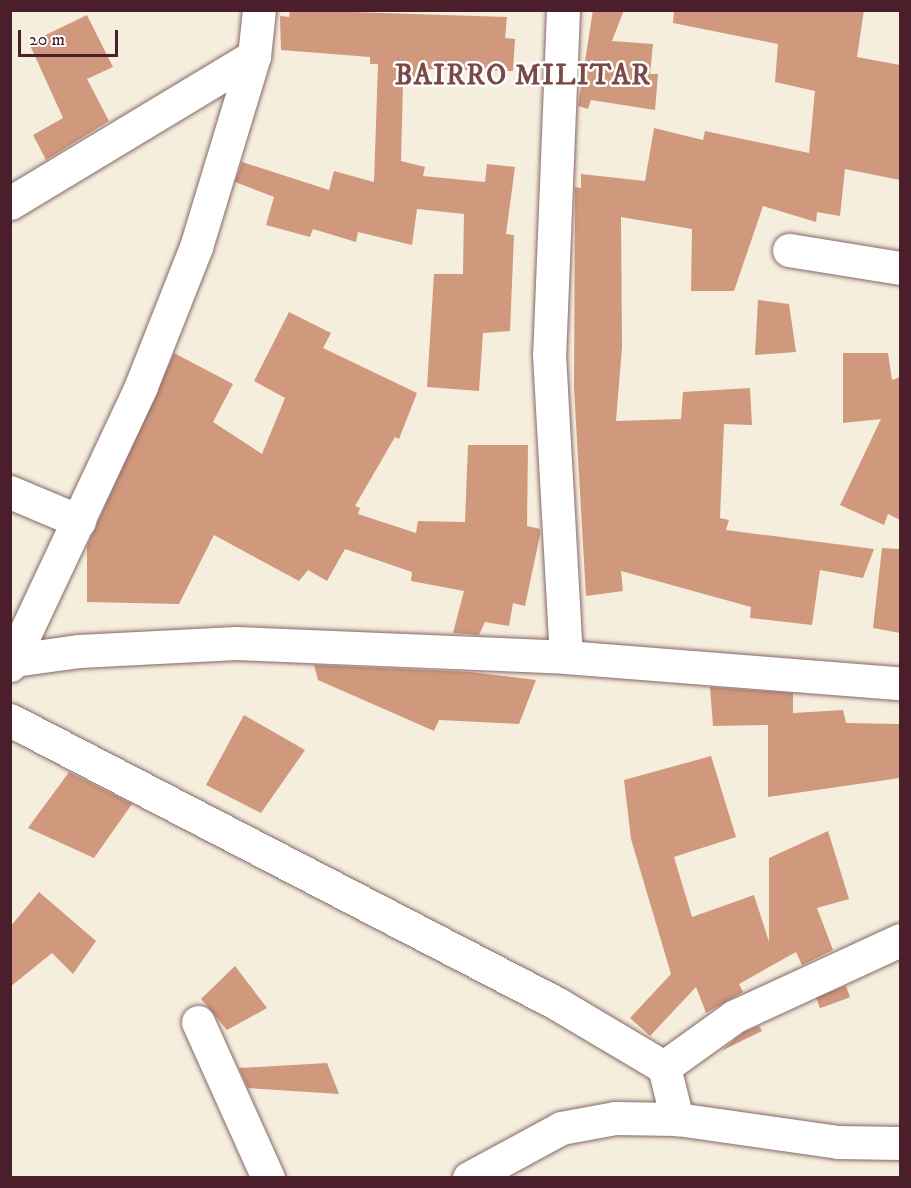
<!DOCTYPE html>
<style>
body{margin:0}
#map{position:relative;width:911px;height:1188px;overflow:hidden;background:#f6eedc;font-family:"IM FELL DW Pica",serif}
div>[style]{position:absolute}
.building>*{inset:0;background:#d0987d;transform-origin:0 0}
.roads{filter:drop-shadow(0 0 2px #866769) drop-shadow(0 0 2px #866769)}
.minor>*{height:33px;margin:-16.5px;padding:0 16.5px;transform-origin:16.5px;border-radius:16.5px;background:#fff}
span{translate:-50% -50%;white-space:nowrap;text-align:center;line-height:1.15;-webkit-text-stroke:5px #fff;paint-order:stroke}
.district-label{font-size:28px;color:#794948;font-weight:700;letter-spacing:1.5px}
.frame{position:absolute;inset:0;border:12px solid #4a1f2b;pointer-events:none}
.scale{position:absolute;left:18px;top:30px;width:100px;height:27px;box-sizing:border-box;border:3px solid #4a1f2b;border-top:0;padding-left:8px;font-size:18px;line-height:21px;white-space:nowrap;color:#4a1f2b;-webkit-text-stroke:4px #fff;paint-order:stroke}
</style>
<div id="map">
<div class="building">
<i style="clip-path:polygon(290px 10px,507px 17px,505px 38px,515px 39px,513px 71px,425px 69px,422px 85px,403px 83px,401px 161px,425px 167px,423px 176px,485px 182px,487px 164px,515px 167px,506px 234px,514px 235px,510px 331px,483px 333px,479px 391px,427px 387px,434px 274px,463px 274px,464px 214px,417px 209px,412px 245px,358px 232px,356px 242px,313px 229px,310px 237px,266px 225px,274px 197px,235px 182px,242px 162px,329px 190px,334px 171px,374px 182px,378px 64px,370px 64px,370px 57px,281px 50px,280px 16px,289px 17px)"></i>
<i style="clip-path:polygon(593px 10px,624px 10px,612px 41px,653px 44px,650px 74px,658px 74px,655px 110px,591px 100px,588px 109px,578px 106px)"></i>
<i style="clip-path:polygon(674px 10px,864px 10px,857px 57px,900px 65px,900px 180px,845px 169px,840px 216px,817px 212px,816px 222px,763px 206px,734px 291px,691px 291px,692px 229px,621px 217px,622px 347px,616px 421px,681px 419px,683px 392px,750px 388px,752px 425px,724px 424px,720px 518px,729px 520px,726px 530px,874px 549px,863px 578px,820px 570px,812px 625px,750px 618px,751px 607px,621px 571px,623px 591px,586px 596px,574px 388px,575px 187px,581px 188px,581px 174px,645px 181px,654px 128px,703px 140px,705px 131px,809px 153px,815px 91px,775px 82px,778px 44px,673px 23px)"></i>
<i style="clip-path:polygon(87px 15px,113px 67px,87px 79px,109px 121px,46px 160px,33px 135px,63px 118px,29px 43px)"></i>
<i style="clip-path:polygon(758px 300px,789px 304px,796px 352px,755px 355px)"></i>
<i style="clip-path:polygon(289px 312px,331px 333px,323px 348px,417px 393px,399px 439px,395px 437px,355px 506px,360px 508px,358px 514px,416px 533px,418px 521px,465px 522px,468px 445px,528px 445px,527px 526px,540px 529px,540px 535px,525px 606px,513px 603px,509px 626px,485px 622px,479px 635px,453px 633px,464px 591px,411px 581px,412px 572px,345px 549px,327px 581px,308px 570px,299px 581px,214px 535px,179px 604px,87px 602px,87px 546px,174px 353px,233px 384px,213px 422px,262px 454px,285px 398px,254px 381px)"></i>
<i style="clip-path:polygon(843px 353px,888px 353px,892px 380px,900px 377px,900px 520px,888px 514px,884px 525px,840px 505px,881px 419px,843px 423px)"></i>
<i style="clip-path:polygon(882px 548px,900px 549px,900px 633px,873px 628px)"></i>
<i style="clip-path:polygon(314px 665px,470px 672px,536px 680px,519px 724px,439px 720px,434px 731px,318px 680px)"></i>
<i style="clip-path:polygon(710px 687px,793px 693px,793px 713px,843px 710px,846px 723px,900px 724px,900px 778px,768px 797px,768px 725px,713px 726px)"></i>
<i style="clip-path:polygon(244px 715px,305px 750px,261px 813px,206px 785px)"></i>
<i style="clip-path:polygon(711px 756px,736px 837px,674px 857px,692px 917px,754px 895px,769px 942px,769px 858px,828px 831px,849px 899px,817px 908px,833px 950px,802px 965px,796px 952px,739px 984px,743px 992px,706px 1013px,696px 987px,650px 1036px,630px 1018px,671px 974px,631px 839px,624px 780px)"></i>
<i style="clip-path:polygon(69px 772px,132px 804px,94px 858px,28px 828px)"></i>
<i style="clip-path:polygon(39px 892px,96px 941px,73px 974px,52px 953px,10px 987px,10px 927px)"></i>
<i style="clip-path:polygon(235px 966px,267px 1008px,227px 1030px,201px 999px)"></i>
<i style="left:846px;top:986px;width:12px;height:32px;rotate:70deg"></i>
<i style="clip-path:polygon(759px 1026px,762px 1031px,721px 1051px,744px 1032px)"></i>
<i style="clip-path:polygon(327px 1063px,339px 1094px,248px 1088px,239px 1068px)"></i>
</div>
<div class="roads">
<div class="minor">
<i style="left:563px;top:10px;width:344px;rotate:92.3deg"></i>
<i style="left:549px;top:354px;width:303px;rotate:86.8deg"></i>
<i style="left:10px;top:203px;width:285px;rotate:-31.1deg"></i>
<i style="left:789px;top:250px;width:112px;rotate:9.2deg"></i>
<i style="left:10px;top:492px;width:75px;rotate:22.8deg"></i>
<i style="left:14px;top:660px;width:66px;rotate:-7.9deg"></i>
<i style="left:79px;top:651px;width:157px;rotate:-2.9deg"></i>
<i style="left:236px;top:643px;width:330px;rotate:2.4deg"></i>
<i style="left:566px;top:657px;width:335px;rotate:4.5deg"></i>
<i style="left:10px;top:665px;width:308px;rotate:-64.8deg"></i>
<i style="left:141px;top:386px;width:149px;rotate:-68.4deg"></i>
<i style="left:196px;top:247px;width:200px;rotate:-73.1deg"></i>
<i style="left:254px;top:56px;width:46px;rotate:-83.8deg"></i>
<i style="left:10px;top:720px;width:615px;rotate:27.4deg"></i>
<i style="left:556px;top:1003px;width:126px;rotate:30.7deg"></i>
<i style="left:664px;top:1067px;width:54px;rotate:76deg"></i>
<i style="left:198px;top:1022px;width:171px;rotate:65.8deg"></i>
<i style="left:664px;top:1067px;width:87px;rotate:-35.7deg"></i>
<i style="left:735px;top:1016px;width:182px;rotate:-24.7deg"></i>
<i style="left:469px;top:1178px;width:105px;rotate:-28.5deg"></i>
<i style="left:561px;top:1128px;width:55px;rotate:-10.5deg"></i>
<i style="left:615px;top:1118px;width:62px;rotate:0.9deg"></i>
<i style="left:677px;top:1119px;width:163px;rotate:8.1deg"></i>
<i style="left:838px;top:1142px;width:62px;rotate:0.9deg"></i>
</div>
</div>
<div class="district-label">
<span style="left:523px;top:76px">BAIRRO MILITAR</span>
</div>
<div class="frame"></div>
<div class="scale">20 m</div>
</div>
